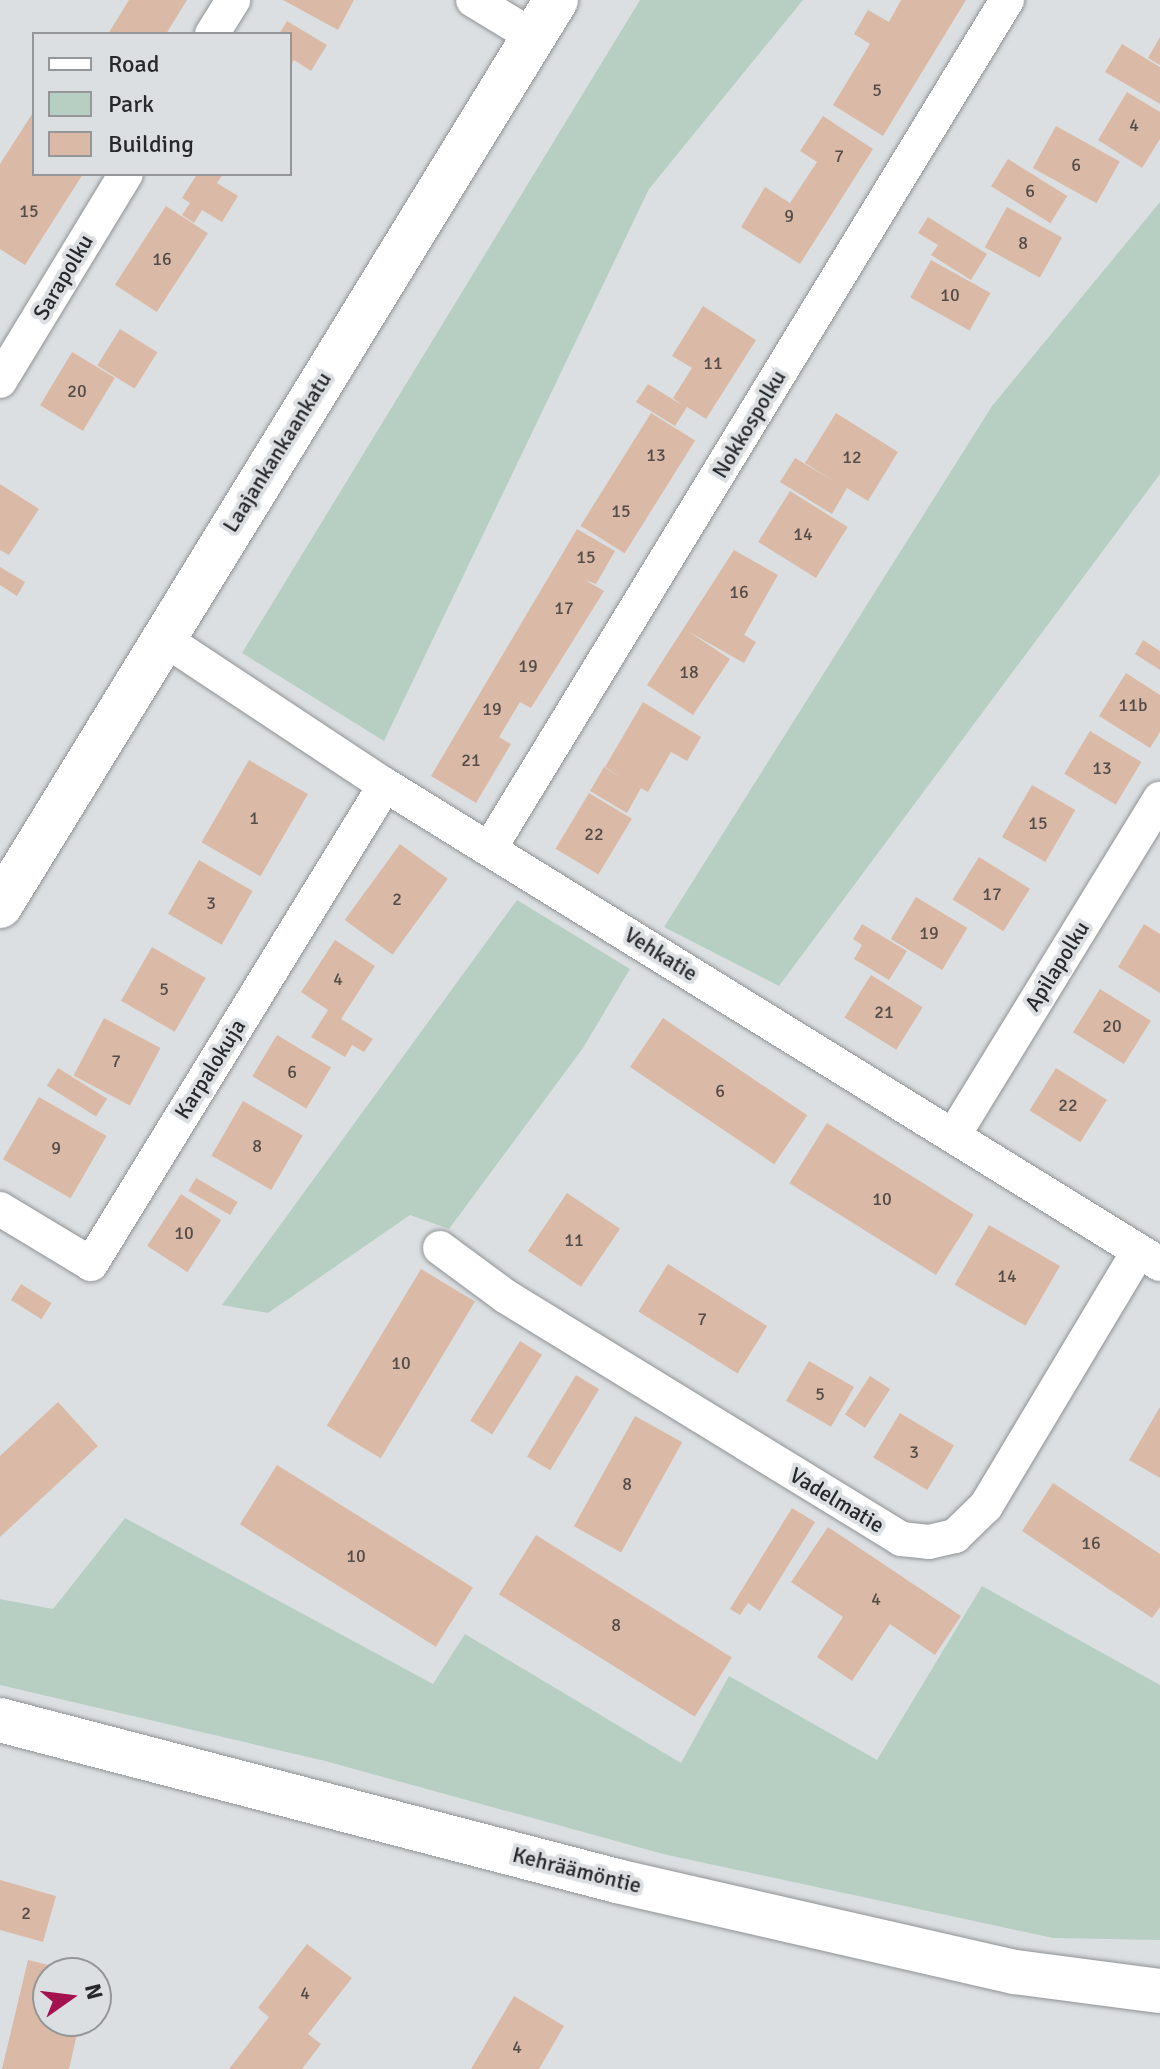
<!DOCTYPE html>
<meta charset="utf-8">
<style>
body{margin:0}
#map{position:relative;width:1160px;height:2069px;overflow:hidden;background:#dcdfe2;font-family:Signika,sans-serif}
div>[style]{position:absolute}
.green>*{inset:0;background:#b7cfc2}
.building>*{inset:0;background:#dabaa6;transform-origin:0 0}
.roads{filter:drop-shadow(0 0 2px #8f9294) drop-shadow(0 0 2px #8f9294)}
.minor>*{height:34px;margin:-17px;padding:0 17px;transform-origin:17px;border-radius:17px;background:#fff}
.tertiary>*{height:44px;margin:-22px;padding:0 22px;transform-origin:22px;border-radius:22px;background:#fff}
span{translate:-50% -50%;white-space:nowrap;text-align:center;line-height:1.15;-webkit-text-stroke:8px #dcdfe2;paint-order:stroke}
.number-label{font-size:18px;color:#544c48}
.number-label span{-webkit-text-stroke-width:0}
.street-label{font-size:22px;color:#272829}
.legend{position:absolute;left:32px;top:32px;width:260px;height:144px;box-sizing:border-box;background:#dcdfe2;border:2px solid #949698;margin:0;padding:10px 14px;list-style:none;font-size:24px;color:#272829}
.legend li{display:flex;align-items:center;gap:16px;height:40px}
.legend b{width:40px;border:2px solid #949698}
.north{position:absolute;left:32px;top:1957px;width:80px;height:80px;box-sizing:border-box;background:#dcdfe2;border:2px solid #949698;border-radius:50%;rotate:76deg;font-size:22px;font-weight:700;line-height:32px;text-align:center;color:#272829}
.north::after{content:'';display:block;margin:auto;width:28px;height:36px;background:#a4114f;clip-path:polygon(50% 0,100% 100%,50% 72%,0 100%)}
</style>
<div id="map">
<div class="green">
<i style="clip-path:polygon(640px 0,803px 0,649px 189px,384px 741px,242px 653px)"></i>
<i style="clip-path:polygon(1160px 202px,1160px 474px,779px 986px,664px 927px,992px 406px)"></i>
<i style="clip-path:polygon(517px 900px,630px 969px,583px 1048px,449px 1229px,410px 1215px,268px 1313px,222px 1305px)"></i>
<i style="clip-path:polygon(125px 1518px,433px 1684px,465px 1634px,681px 1763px,729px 1676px,877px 1760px,982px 1586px,1160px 1685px,1160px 1940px,1053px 1938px,663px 1854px,325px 1761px,0 1685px,0 1599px,53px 1609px)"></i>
</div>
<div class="building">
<i style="clip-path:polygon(129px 0,187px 0,166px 34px,108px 34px)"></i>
<i style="clip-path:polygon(283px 0,354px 0,338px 30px)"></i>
<i style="clip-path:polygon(901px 0,966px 0,883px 136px,833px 105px,870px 44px,854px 34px,868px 10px,889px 22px)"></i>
<i style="clip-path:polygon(287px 21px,327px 45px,311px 71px,294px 60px,290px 66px,290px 34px,279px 34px)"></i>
<i style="clip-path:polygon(1160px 37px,1160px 65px,1148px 58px)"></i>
<i style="clip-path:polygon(1122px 44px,1160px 67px,1160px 104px,1105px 72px)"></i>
<i style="clip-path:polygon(1127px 92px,1160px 112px,1160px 139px,1142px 168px,1098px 140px)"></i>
<i style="clip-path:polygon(34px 111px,34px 174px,83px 174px,25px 265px,0 249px,0 164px)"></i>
<i style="clip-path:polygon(823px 116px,873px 149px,800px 264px,741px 227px,765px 187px,790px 203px,817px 162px,800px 151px)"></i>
<i style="left:1056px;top:126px;width:73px;height:48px;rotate:29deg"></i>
<i style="left:1008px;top:159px;width:70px;height:32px;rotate:32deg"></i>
<i style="clip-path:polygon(197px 174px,223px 174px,217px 183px,238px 196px,222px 222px,202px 210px,194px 223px,182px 215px,190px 203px,182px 198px)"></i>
<i style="left:166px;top:206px;width:50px;height:94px;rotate:33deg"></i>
<i style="left:1007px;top:207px;width:63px;height:46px;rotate:29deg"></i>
<i style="clip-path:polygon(928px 217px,987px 254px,971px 280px,931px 255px,938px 245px,918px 233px)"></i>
<i style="left:931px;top:260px;width:68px;height:43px;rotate:29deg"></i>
<i style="clip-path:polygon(703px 306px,756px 340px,706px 419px,687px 407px,675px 426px,636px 402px,648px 384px,682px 405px,673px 398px,692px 368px,672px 356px)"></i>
<i style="left:120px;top:329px;width:44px;height:43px;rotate:32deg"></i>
<i style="left:72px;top:352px;width:50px;height:62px;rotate:31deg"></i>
<i style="left:651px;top:413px;width:52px;height:133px;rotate:32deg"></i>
<i style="clip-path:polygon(836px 413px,898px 452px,868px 501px,847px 488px,832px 514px,780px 482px,795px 458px,835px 482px,805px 463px)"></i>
<i style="clip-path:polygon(0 484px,39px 509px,9px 555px,0 550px)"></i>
<i style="left:790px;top:491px;width:68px;height:60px;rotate:32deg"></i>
<i style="clip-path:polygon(577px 529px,615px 551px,596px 584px,585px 580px,604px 591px,531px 708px,520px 702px,499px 737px,511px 744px,476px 803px,431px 776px)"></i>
<i style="clip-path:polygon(734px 550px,778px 575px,744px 635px,756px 642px,744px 663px,689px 632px,730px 659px,693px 715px,647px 685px)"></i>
<i style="clip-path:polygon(0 567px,25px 582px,17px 596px,0 585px)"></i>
<i style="clip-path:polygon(1143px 640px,1160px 651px,1160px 670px,1135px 654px)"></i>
<i style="clip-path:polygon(1126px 673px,1160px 695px,1160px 732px,1150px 748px,1099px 716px)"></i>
<i style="clip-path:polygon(643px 702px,701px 737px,687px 761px,671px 752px,648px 792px,641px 788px,627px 813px,590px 791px,604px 767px,623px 779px,605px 767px)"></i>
<i style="left:1090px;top:731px;width:60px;height:50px;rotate:31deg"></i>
<i style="left:249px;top:760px;width:68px;height:95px;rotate:30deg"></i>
<i style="left:1032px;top:785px;width:50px;height:60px;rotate:30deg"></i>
<i style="left:589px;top:793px;width:50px;height:65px;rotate:31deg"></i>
<i style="left:400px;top:844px;width:59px;height:94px;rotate:36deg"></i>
<i style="left:979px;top:857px;width:60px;height:50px;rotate:32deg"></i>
<i style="left:199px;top:860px;width:62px;height:62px;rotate:30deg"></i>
<i style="left:916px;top:897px;width:60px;height:49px;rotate:31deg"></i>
<i style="clip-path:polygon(862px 924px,907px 951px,889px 980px,854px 959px,862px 945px,853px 939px)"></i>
<i style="clip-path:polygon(1144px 924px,1160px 934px,1160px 993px,1118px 967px)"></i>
<i style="clip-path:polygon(335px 940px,375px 966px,341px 1019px,373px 1039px,364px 1052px,352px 1045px,345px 1057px,311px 1037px,328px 1010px,301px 992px)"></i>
<i style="left:152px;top:947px;width:62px;height:62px;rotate:30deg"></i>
<i style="left:871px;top:975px;width:61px;height:50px;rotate:32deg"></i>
<i style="left:1100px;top:989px;width:60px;height:51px;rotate:32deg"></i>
<i style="left:104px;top:1018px;width:64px;height:65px;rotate:28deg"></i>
<i style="left:663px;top:1018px;width:174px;height:59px;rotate:34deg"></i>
<i style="left:277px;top:1035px;width:63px;height:48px;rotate:31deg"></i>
<i style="left:58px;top:1068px;width:58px;height:21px;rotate:32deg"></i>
<i style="left:1056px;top:1068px;width:60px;height:50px;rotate:32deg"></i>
<i style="left:39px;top:1097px;width:78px;height:72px;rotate:30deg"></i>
<i style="left:243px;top:1101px;width:69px;height:63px;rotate:30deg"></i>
<i style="left:827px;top:1123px;width:173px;height:71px;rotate:32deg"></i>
<i style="left:196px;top:1178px;width:48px;height:15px;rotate:30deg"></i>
<i style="left:567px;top:1193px;width:64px;height:70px;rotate:34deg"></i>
<i style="left:181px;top:1194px;width:48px;height:62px;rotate:33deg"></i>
<i style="left:989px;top:1225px;width:82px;height:69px;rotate:30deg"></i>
<i style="left:668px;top:1264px;width:117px;height:56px;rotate:32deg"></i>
<i style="left:421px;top:1269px;width:63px;height:183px;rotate:31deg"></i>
<i style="left:21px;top:1284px;width:36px;height:19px;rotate:32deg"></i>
<i style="left:520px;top:1341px;width:26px;height:94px;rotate:32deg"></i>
<i style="left:809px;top:1361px;width:52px;height:46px;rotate:30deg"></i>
<i style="left:576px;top:1375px;width:27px;height:95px;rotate:31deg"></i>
<i style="left:870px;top:1376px;width:24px;height:46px;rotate:33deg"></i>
<i style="clip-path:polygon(58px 1402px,98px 1446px,0 1537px,0 1456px)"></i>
<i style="clip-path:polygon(1160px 1407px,1160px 1478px,1129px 1460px)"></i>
<i style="left:900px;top:1413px;width:63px;height:52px;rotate:31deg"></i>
<i style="left:635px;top:1416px;width:54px;height:126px;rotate:29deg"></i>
<i style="left:277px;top:1465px;width:231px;height:70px;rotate:32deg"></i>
<i style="clip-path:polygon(1053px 1483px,1160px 1554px,1160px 1607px,1152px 1618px,1022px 1531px)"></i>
<i style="clip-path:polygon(792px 1508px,815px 1522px,760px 1611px,748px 1603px,740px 1615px,730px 1609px)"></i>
<i style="clip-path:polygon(828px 1527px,961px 1616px,935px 1655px,890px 1624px,852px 1681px,817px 1657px,843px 1617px,791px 1582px)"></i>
<i style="left:536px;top:1535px;width:231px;height:70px;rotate:32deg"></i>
<i style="clip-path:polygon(0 1880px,56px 1896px,43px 1942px,0 1930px)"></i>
<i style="clip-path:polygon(307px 1944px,352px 1978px,308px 2034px,321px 2044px,302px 2069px,229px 2069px,269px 2017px,258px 2008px)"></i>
<i style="clip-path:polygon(28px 1960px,77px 1972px,48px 1973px,48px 2021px,80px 2021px,69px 2069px,2px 2069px)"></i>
<i style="clip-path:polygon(514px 1996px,564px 2026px,539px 2069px,471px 2069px)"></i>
</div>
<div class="roads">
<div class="minor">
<i style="left:473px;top:0;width:71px;rotate:31.2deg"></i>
<i style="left:212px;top:34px;width:40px;rotate:-58deg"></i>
<i style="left:0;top:381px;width:242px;rotate:-58.7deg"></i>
<i style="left:164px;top:639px;width:265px;rotate:33.5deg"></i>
<i style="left:385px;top:785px;width:911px;rotate:31.72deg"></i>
<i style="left:490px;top:848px;width:993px;rotate:-58.63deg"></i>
<i style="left:955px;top:1133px;width:392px;rotate:-58.5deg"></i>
<i style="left:0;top:1209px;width:106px;rotate:31.1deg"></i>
<i style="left:91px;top:1264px;width:562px;rotate:-58.46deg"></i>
<i style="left:440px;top:1248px;width:81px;rotate:36.4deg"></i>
<i style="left:505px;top:1296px;width:465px;rotate:31.5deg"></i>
<i style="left:901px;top:1539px;width:28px;rotate:6deg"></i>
<i style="left:929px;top:1542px;width:27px;rotate:-13deg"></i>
<i style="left:955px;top:1536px;width:43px;rotate:-44.1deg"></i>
<i style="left:986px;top:1506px;width:296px;rotate:-59.1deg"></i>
</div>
<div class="tertiary">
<i style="left:0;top:906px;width:1063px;rotate:-58.46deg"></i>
<i style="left:0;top:1720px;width:638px;rotate:14.62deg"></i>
<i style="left:617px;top:1881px;width:408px;rotate:12.9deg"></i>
<i style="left:1015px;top:1972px;width:146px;rotate:7.5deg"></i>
</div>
</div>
<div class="number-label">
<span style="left:877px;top:90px">5</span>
<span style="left:1134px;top:125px">4</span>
<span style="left:839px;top:156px">7</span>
<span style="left:1076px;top:165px">6</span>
<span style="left:1030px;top:191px">6</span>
<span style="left:29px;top:211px">15</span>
<span style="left:789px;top:216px">9</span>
<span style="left:1023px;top:243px">8</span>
<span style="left:162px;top:259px">16</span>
<span style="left:950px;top:295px">10</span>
<span style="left:713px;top:363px">11</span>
<span style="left:77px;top:391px">20</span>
<span style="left:656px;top:455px">13</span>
<span style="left:852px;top:457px">12</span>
<span style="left:621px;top:511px">15</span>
<span style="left:803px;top:534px">14</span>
<span style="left:586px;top:557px">15</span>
<span style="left:739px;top:592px">16</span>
<span style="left:564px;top:608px">17</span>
<span style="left:528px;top:666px">19</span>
<span style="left:689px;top:672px">18</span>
<span style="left:1133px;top:705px">11b</span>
<span style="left:492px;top:709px">19</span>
<span style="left:471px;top:760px">21</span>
<span style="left:1102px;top:768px">13</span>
<span style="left:254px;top:818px">1</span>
<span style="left:1038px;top:823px">15</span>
<span style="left:594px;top:834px">22</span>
<span style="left:992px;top:894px">17</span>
<span style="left:397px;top:899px">2</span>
<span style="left:211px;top:903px">3</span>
<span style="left:929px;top:933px">19</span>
<span style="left:338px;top:979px">4</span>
<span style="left:164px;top:989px">5</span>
<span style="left:884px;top:1012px">21</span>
<span style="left:1112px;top:1026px">20</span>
<span style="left:116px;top:1061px">7</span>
<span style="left:292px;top:1072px">6</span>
<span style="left:720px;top:1091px">6</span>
<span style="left:1068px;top:1105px">22</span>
<span style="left:257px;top:1146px">8</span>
<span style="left:56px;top:1148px">9</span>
<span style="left:882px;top:1199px">10</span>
<span style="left:184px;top:1233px">10</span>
<span style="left:574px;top:1240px">11</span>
<span style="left:1007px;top:1276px">14</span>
<span style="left:702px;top:1319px">7</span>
<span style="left:401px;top:1363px">10</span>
<span style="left:820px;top:1394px">5</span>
<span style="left:914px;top:1452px">3</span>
<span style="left:627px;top:1484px">8</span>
<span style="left:1091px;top:1543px">16</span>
<span style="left:356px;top:1556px">10</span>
<span style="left:876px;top:1599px">4</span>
<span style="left:616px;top:1625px">8</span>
<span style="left:26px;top:1913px">2</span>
<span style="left:305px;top:1993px">4</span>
<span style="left:517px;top:2047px">4</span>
</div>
<div class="street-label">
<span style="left:63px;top:277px;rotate:-59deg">Sarapolku</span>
<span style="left:749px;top:424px;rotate:-59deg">Nokkospolku</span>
<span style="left:277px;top:452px;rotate:-58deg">Laajankankaankatu</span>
<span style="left:661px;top:954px;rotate:32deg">Vehkatie</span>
<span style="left:1057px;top:966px;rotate:-58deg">Apilapolku</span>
<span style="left:210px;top:1069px;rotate:-58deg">Karpalokuja</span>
<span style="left:837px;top:1500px;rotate:31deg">Vadelmatie</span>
<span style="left:577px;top:1870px;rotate:14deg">Kehräämöntie</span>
</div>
<ul class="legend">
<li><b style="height:10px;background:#fff"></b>Road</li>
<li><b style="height:22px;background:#b7cfc2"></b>Park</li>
<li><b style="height:22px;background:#dabaa6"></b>Building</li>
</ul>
<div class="north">N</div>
</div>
